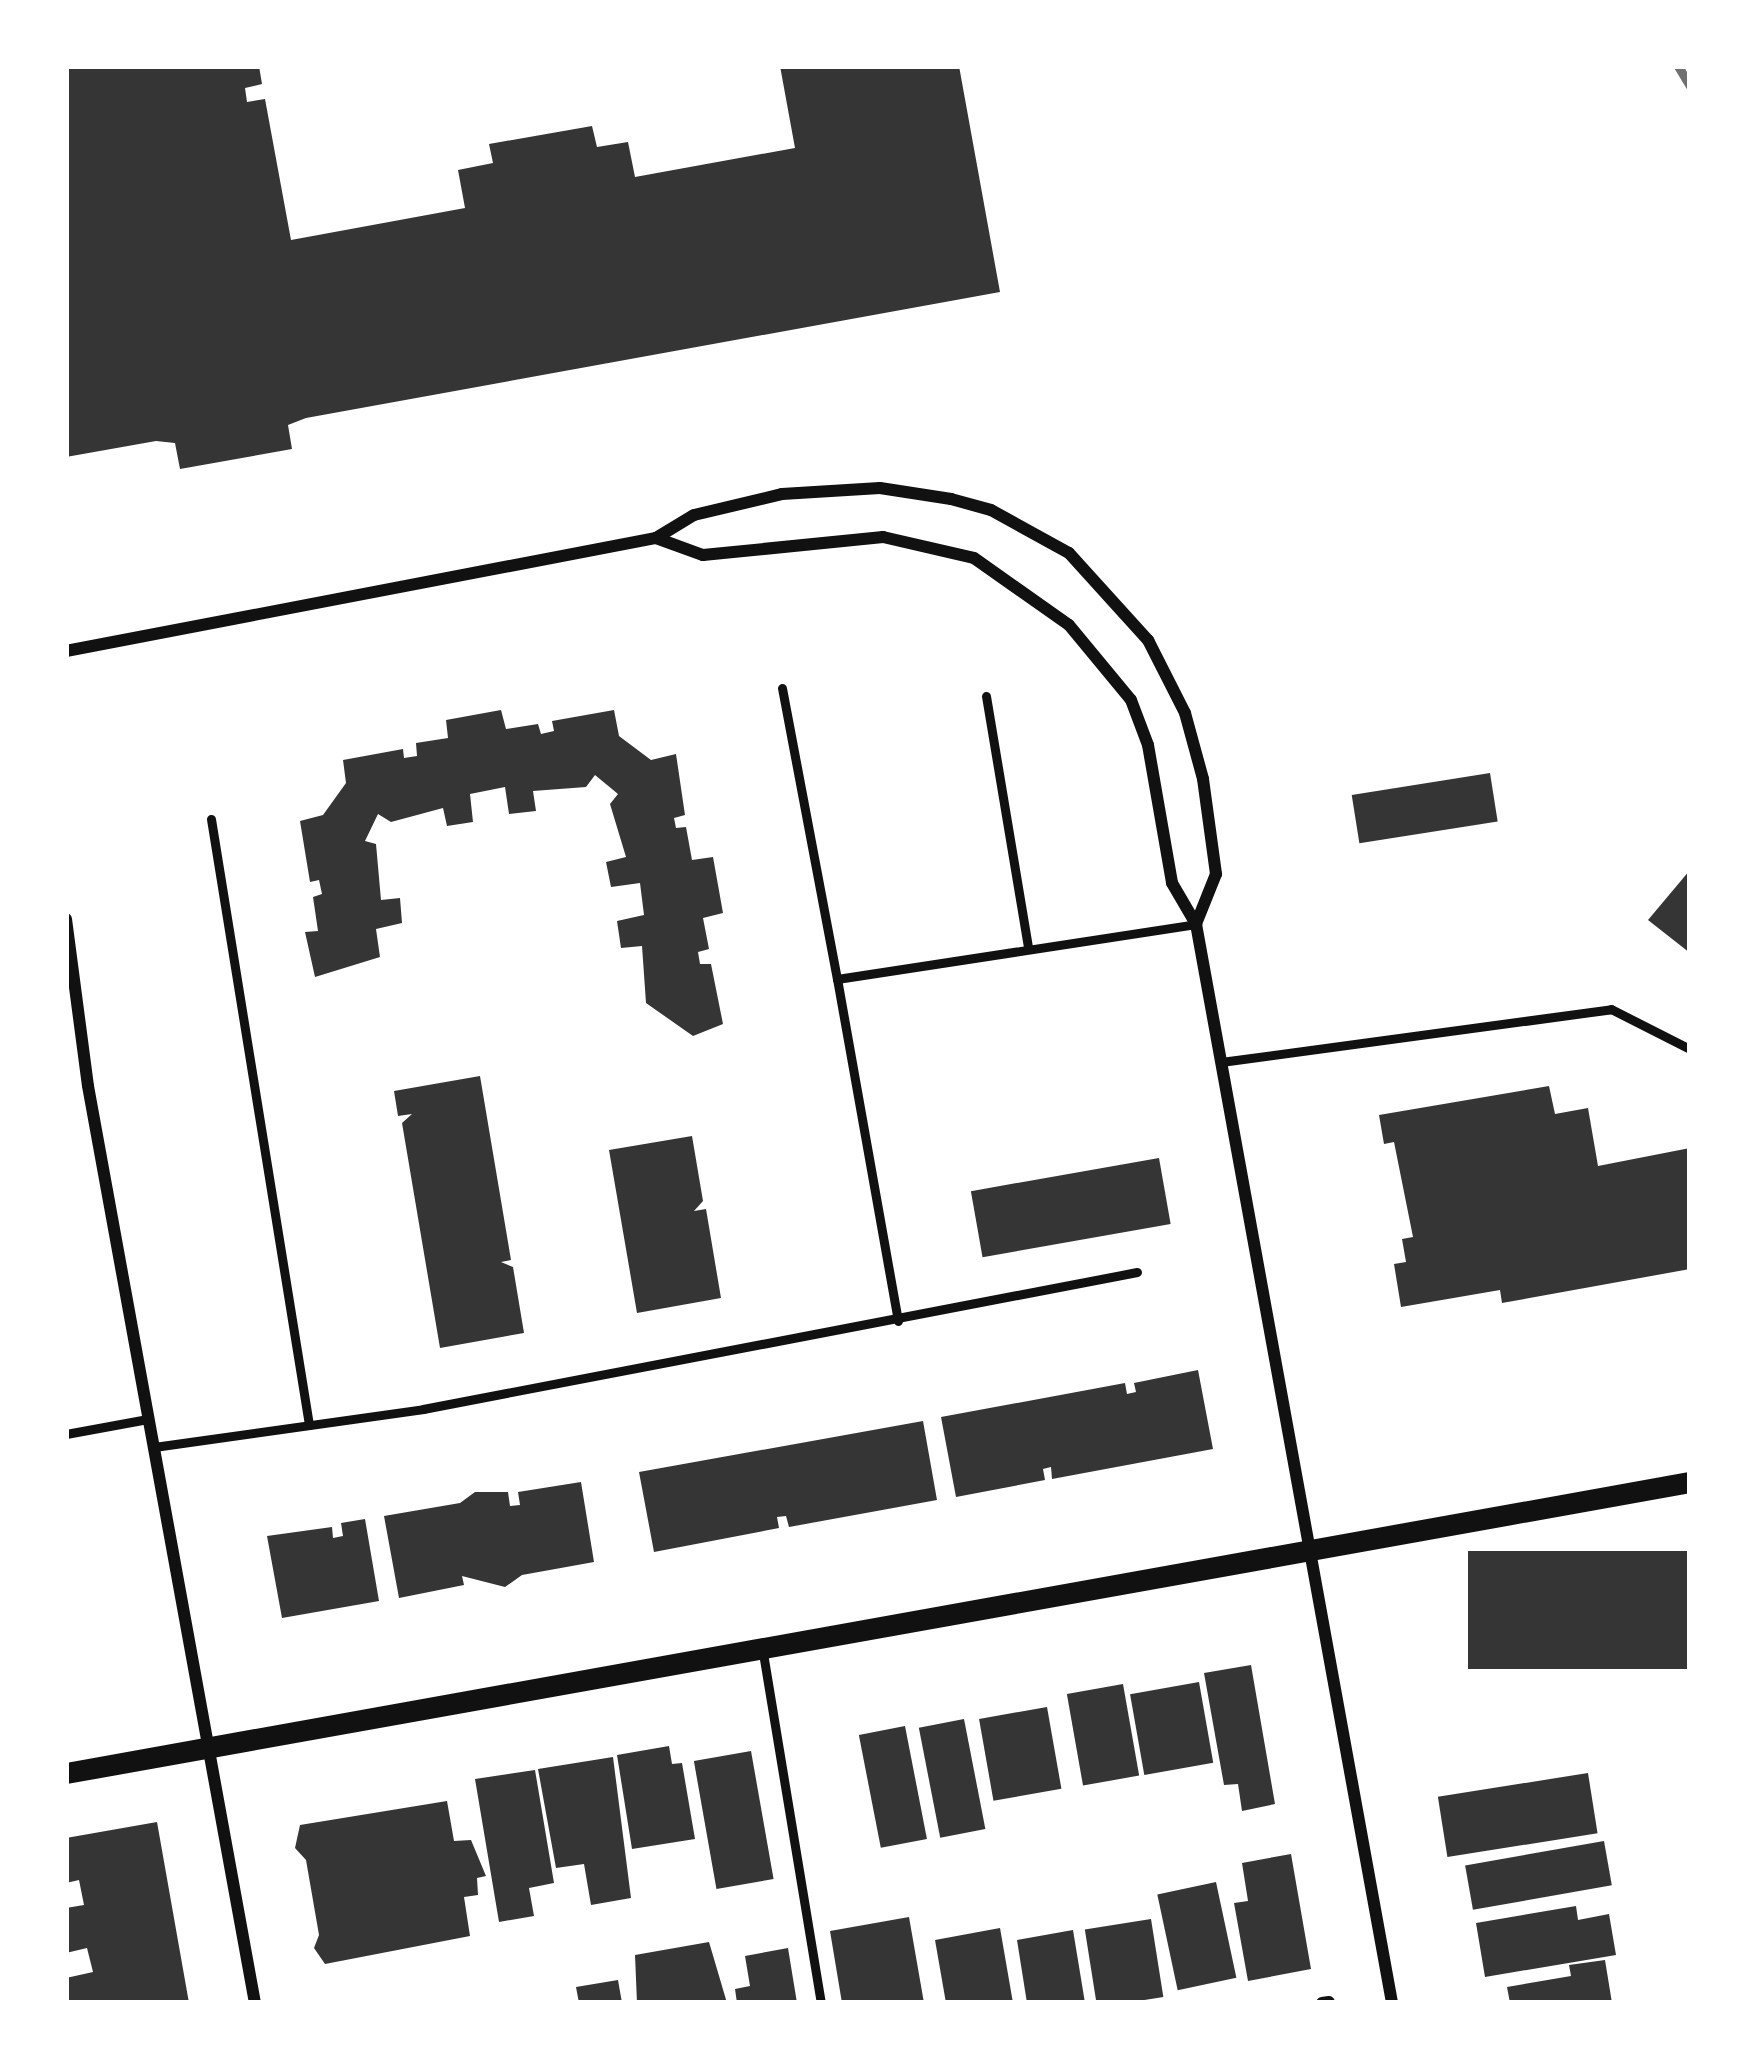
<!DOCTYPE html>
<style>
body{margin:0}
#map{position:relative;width:1756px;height:2069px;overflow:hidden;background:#fff;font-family:"Sofia Sans Condensed",sans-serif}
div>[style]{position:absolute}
.building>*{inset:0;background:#353535;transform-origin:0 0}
.service>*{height:9px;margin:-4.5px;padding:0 4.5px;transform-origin:4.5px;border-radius:4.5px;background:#111}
.minor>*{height:12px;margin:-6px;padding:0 6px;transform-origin:6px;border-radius:6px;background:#111}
.tertiary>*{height:21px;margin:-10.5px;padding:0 10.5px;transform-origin:10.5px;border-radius:10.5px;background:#111}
.rail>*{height:9px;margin:-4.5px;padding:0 4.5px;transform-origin:4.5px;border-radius:4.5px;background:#707070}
span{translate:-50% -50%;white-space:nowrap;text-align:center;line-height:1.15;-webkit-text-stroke:12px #fff;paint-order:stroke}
.frame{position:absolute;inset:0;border:69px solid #fff;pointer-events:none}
</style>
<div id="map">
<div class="building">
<i style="clip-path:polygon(66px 66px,259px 66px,262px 84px,245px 88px,247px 102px,265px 99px,291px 240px,465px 208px,458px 170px,493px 163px,489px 144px,592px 126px,597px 147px,628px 142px,635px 177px,795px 148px,780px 66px,959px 66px,1000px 292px,306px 418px,288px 425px,292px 449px,180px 469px,175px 443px,156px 441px,66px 457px)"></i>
<i style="clip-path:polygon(501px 710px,506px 729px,538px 724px,541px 734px,554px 731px,552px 721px,614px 710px,619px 736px,651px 760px,676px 754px,685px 815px,674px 818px,676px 828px,686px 827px,692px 860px,713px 857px,723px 913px,703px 918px,709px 949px,698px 952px,700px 964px,711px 964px,723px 1024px,693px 1036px,646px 1003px,642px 946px,621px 948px,617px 921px,644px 915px,640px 883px,611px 887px,606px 862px,626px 857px,610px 804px,618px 794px,595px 775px,586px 787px,533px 791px,536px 811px,509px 814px,505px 787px,470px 794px,473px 822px,447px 826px,443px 808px,391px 822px,378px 814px,365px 841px,376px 844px,381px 900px,400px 898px,402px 923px,376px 929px,380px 957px,315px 977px,305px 932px,318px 931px,313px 897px,322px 894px,319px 880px,310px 882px,300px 821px,323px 815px,346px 783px,343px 760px,403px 749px,404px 758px,417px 756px,416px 743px,448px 738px,446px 720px)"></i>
<i style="left:1490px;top:773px;width:49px;height:140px;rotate:81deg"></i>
<i style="clip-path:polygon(1690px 870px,1690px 953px,1648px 920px)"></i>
<i style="clip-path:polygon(480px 1076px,511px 1260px,501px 1262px,513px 1267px,524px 1333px,440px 1348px,402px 1123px,412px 1114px,398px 1116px,394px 1091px)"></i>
<i style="clip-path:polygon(1549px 1086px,1555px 1114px,1588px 1108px,1598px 1166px,1690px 1148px,1690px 1269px,1502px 1303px,1500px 1290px,1401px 1307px,1394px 1264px,1406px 1262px,1402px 1239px,1413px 1237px,1394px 1142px,1384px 1144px,1379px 1115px)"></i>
<i style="clip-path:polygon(692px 1136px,703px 1201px,694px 1211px,706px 1209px,721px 1298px,637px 1313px,609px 1150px)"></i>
<i style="left:1159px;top:1158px;width:67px;height:191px;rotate:80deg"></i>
<i style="clip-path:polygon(1198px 1370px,1213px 1449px,1052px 1479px,1051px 1467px,1043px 1469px,1045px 1480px,956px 1497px,941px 1417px,1125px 1383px,1127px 1394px,1136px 1392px,1134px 1383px)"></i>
<i style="clip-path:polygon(923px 1421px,937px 1500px,789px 1527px,786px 1516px,777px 1517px,779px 1528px,654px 1552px,639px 1472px)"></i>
<i style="clip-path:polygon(581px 1482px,594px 1562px,522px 1575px,505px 1587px,462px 1576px,464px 1585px,399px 1598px,384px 1516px,460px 1503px,475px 1492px,508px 1492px,510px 1506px,520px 1505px,518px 1492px)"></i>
<i style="clip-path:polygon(365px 1519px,379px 1601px,282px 1618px,267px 1536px,332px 1527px,333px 1538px,343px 1536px,341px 1523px)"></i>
<i style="left:1690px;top:1551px;width:118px;height:222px;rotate:90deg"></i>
<i style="clip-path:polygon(1251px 1665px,1275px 1804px,1242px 1811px,1238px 1784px,1224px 1785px,1204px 1673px)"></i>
<i style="left:1199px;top:1682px;width:82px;height:70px;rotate:80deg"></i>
<i style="left:1123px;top:1684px;width:93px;height:57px;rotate:80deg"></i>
<i style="left:1047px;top:1707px;width:83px;height:69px;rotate:80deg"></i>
<i style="left:964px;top:1719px;width:112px;height:46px;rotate:79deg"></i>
<i style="left:905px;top:1726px;width:115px;height:47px;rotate:79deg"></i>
<i style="clip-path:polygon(669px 1746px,672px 1764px,682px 1763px,695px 1839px,632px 1849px,617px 1755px)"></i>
<i style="left:751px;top:1751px;width:130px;height:58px;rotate:80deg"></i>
<i style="clip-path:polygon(613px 1757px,631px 1898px,591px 1905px,584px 1864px,556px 1868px,538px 1769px)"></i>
<i style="clip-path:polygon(535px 1770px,554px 1883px,529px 1888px,534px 1916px,499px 1922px,475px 1779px)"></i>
<i style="left:1588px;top:1773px;width:61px;height:152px;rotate:81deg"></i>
<i style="clip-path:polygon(447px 1801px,454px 1841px,471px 1840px,486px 1876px,477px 1878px,478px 1895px,464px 1897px,470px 1936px,325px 1964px,314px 1948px,319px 1935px,306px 1860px,295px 1848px,300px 1825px)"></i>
<i style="clip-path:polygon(157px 1822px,189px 2003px,66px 2003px,66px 1978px,93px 1972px,87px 1948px,66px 1953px,66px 1908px,84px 1905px,79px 1880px,66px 1883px,66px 1838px)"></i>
<i style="left:1604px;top:1841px;width:45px;height:141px;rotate:80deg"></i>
<i style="clip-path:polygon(1291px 1854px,1311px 1969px,1248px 1981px,1234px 1903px,1248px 1901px,1242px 1863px)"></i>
<i style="left:1216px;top:1882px;width:98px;height:60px;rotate:78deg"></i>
<i style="clip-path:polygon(1576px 1906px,1578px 1920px,1609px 1914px,1616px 1955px,1485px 1977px,1476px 1923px)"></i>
<i style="clip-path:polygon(909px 1917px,924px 2003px,842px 2003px,830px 1931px)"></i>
<i style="left:1151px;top:1919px;width:79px;height:67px;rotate:81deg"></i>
<i style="clip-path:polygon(1000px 1928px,1013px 2003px,946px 2003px,935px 1940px)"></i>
<i style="clip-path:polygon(1073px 1930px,1085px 2003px,1027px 2003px,1017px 1940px)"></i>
<i style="clip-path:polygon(709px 1942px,727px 2003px,637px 2003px,635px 1955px)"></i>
<i style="clip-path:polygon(788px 1948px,797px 2003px,737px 2003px,735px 1989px,750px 1986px,745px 1956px)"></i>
<i style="clip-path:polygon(1605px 1960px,1612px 2003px,1510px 2003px,1507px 1987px,1571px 1976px,1569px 1965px)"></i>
<i style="clip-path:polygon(618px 1980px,622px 2003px,579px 2003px,576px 1987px)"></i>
</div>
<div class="service">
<i style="left:782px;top:688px;width:296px;rotate:79.3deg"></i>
<i style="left:986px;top:696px;width:254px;rotate:80.5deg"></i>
<i style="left:211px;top:819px;width:614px;rotate:80.81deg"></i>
<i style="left:1221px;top:1062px;width:394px;rotate:-7.7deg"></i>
<i style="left:1611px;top:1009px;width:89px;rotate:26.9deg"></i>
<i style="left:898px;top:1321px;width:347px;rotate:-100.1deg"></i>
<i style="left:837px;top:979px;width:363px;rotate:-8.7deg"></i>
<i style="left:66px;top:1434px;width:83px;rotate:-10.4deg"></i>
<i style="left:154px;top:1447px;width:272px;rotate:-8deg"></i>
<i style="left:423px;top:1409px;width:727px;rotate:-10.86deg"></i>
<i style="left:762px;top:1647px;width:361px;rotate:80.6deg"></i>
</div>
<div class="minor">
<i style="left:656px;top:538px;width:50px;rotate:19.9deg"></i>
<i style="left:703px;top:555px;width:181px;rotate:-5.7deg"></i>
<i style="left:883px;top:537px;width:93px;rotate:13deg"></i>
<i style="left:974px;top:558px;width:116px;rotate:35.2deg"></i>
<i style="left:1069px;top:625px;width:97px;rotate:50.4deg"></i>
<i style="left:1131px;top:700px;width:48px;rotate:69.3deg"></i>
<i style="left:1148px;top:745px;width:140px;rotate:80.1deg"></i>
<i style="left:1172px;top:883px;width:48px;rotate:59.7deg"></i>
<i style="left:1196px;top:924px;width:1097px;rotate:79.7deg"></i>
<i style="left:66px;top:651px;width:601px;rotate:-10.84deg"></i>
<i style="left:656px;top:538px;width:44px;rotate:-31.2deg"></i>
<i style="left:694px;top:515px;width:90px;rotate:-13.4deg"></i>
<i style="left:782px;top:494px;width:98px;rotate:-3.5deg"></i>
<i style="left:880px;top:488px;width:72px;rotate:8.8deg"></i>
<i style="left:951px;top:499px;width:41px;rotate:15.4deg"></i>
<i style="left:991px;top:510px;width:89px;rotate:28.9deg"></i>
<i style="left:1069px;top:553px;width:118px;rotate:47.8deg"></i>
<i style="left:1148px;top:640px;width:82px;rotate:63.1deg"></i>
<i style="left:1185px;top:713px;width:68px;rotate:74.7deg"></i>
<i style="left:1203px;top:779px;width:96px;rotate:82.2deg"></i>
<i style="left:1216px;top:874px;width:54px;rotate:111.8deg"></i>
<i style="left:66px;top:919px;width:168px;rotate:82.5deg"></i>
<i style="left:88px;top:1086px;width:932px;rotate:79.68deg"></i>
<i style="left:1322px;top:2003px;width:7px;rotate:-8deg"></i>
</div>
<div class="tertiary">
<i style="left:66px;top:1773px;width:1650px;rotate:-10.16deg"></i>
</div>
<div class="rail">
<i style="left:1678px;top:66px;width:23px;rotate:59deg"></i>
</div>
<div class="frame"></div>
</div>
